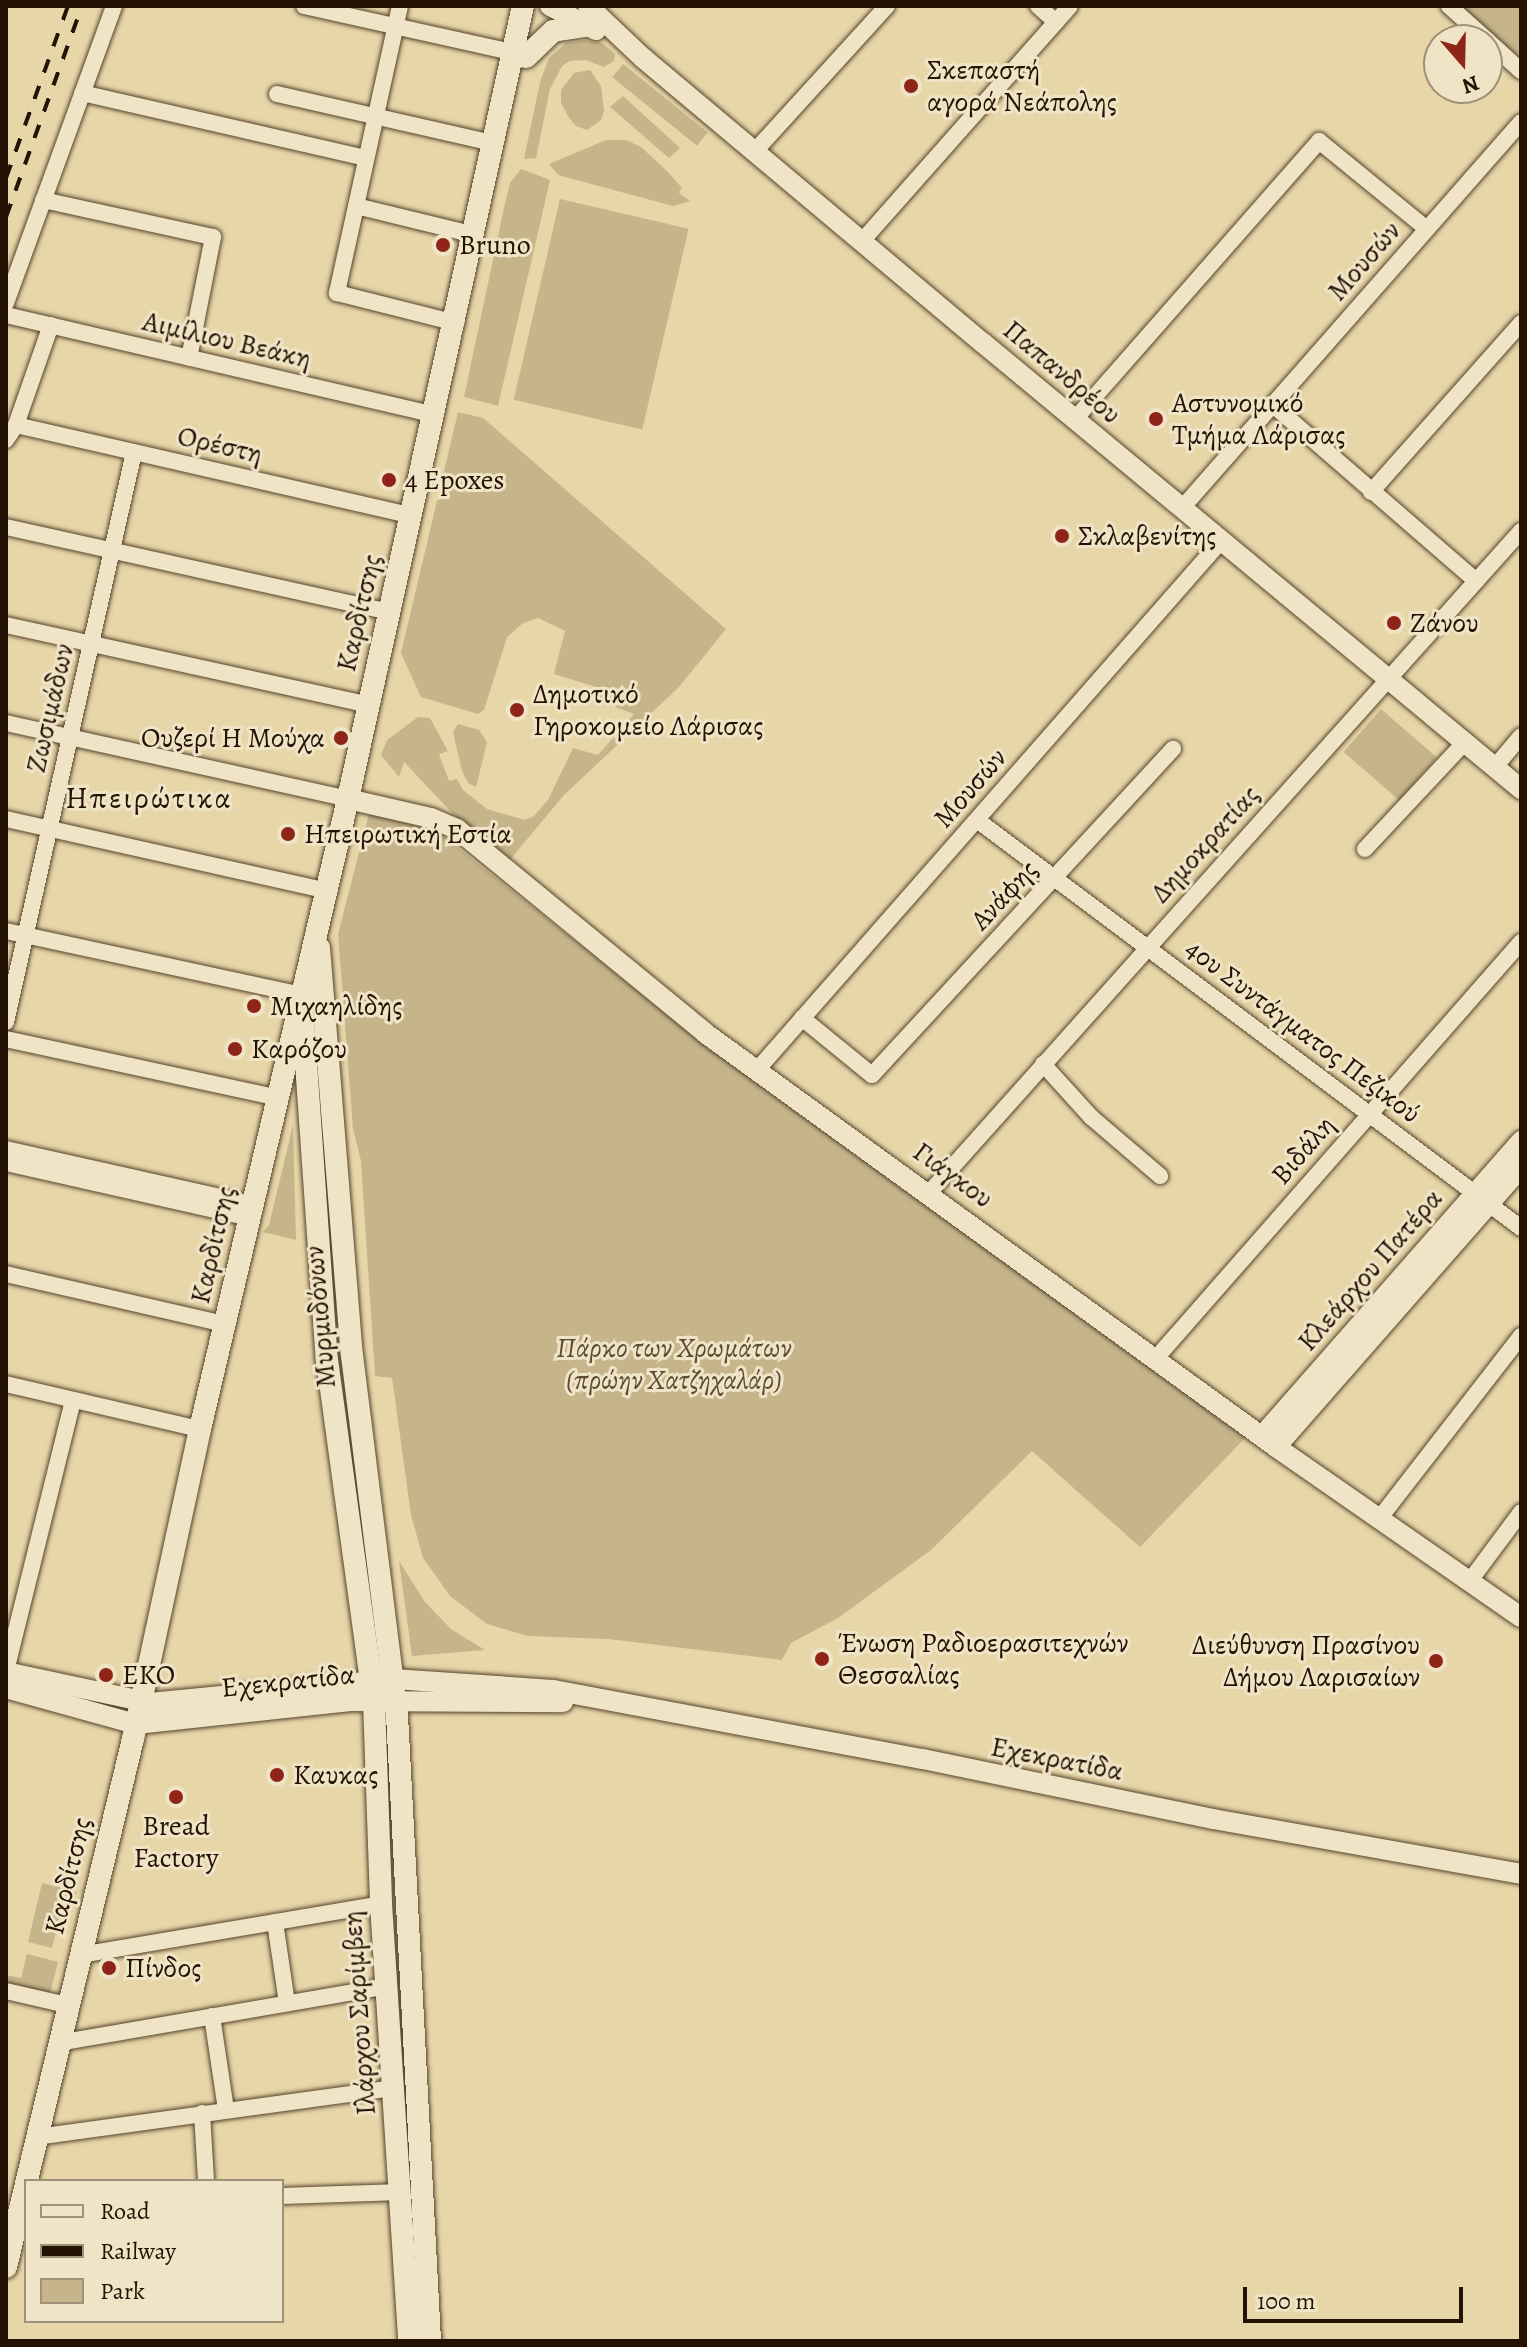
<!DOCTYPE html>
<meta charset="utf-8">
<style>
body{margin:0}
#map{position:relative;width:1527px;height:2347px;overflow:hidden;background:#e7d6a7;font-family:Alegreya,serif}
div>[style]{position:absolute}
.green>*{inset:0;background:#c6b58b;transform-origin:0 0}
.roads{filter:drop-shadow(0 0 2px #55432e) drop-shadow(0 0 2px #55432e)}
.minor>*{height:16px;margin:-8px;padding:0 8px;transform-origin:8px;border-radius:8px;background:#efe4c6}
.tertiary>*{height:20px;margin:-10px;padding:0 10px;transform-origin:10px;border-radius:10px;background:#efe4c6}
.secondary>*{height:22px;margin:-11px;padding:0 11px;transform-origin:11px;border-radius:11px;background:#efe4c6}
.rail>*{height:4px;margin-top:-2px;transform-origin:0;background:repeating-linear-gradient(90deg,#241205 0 14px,transparent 0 28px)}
.dots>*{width:22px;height:22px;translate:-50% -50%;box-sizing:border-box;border:4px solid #efe4c6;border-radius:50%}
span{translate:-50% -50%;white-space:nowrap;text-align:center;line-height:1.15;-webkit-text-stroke:6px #efe4c6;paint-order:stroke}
.poi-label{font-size:28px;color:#241205}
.left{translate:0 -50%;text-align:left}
.right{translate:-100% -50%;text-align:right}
.street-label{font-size:28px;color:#241205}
.park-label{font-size:28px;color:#5d4b34;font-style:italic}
.neighbourhood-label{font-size:30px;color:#241205;letter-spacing:2px}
.frame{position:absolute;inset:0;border:8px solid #241205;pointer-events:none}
.legend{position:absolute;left:24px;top:2179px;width:260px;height:144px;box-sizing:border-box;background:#efe4c6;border:2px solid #9e9079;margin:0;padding:10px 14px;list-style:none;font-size:24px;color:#241205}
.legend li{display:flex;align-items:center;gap:16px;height:40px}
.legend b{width:40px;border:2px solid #9e9079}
.north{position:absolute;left:1423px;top:24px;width:80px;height:80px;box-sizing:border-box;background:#efe4c6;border:2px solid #9e9079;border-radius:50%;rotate:160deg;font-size:22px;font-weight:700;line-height:32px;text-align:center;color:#241205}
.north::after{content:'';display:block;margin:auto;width:28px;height:36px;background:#8f2418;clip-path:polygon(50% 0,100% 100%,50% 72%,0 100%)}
.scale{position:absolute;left:1243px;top:2287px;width:220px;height:36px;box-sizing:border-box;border:4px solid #241205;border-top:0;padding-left:10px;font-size:24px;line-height:28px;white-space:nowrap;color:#241205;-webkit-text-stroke:6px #efe4c6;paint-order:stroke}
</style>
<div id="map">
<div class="green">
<i style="clip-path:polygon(1461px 6px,1521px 6px,1521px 59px)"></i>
<i style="clip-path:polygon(584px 40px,602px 43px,615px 54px,614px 61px,604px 67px,586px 60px,570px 61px,562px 66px,550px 89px,536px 158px,524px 159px,540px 82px,549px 58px,566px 43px)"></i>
<i style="left:623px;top:64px;width:109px;height:17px;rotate:39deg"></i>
<i style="clip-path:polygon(590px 70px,601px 86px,604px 111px,601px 120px,587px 130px,576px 126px,569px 118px,561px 103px,561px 90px,574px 73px)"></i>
<i style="clip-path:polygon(623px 96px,680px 148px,669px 158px,610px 107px)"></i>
<i style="clip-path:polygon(606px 140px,626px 140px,641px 147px,670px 174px,682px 188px,679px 193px,690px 201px,673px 206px,558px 175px,549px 164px)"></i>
<i style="clip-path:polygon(521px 169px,550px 180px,498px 406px,464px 397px,504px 208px,510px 183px)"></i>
<i style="left:560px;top:199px;width:132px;height:206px;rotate:13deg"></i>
<i style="clip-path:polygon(458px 412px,483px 418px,726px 629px,679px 687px,564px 795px,509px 861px,474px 836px,404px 762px,399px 777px,381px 755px,387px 740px,418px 717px,430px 718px,448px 751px,439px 754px,449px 781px,457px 779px,463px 790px,487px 809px,525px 820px,534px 816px,548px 800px,573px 748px,598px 755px,634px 714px,592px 698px,596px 687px,554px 674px,565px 631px,538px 618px,523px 623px,507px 637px,484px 710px,478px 714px,421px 697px,401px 653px)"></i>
<i style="left:1381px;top:709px;width:74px;height:57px;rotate:41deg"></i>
<i style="clip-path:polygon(458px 724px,479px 730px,487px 742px,476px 787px,469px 784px,462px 771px,453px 732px)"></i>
<i style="clip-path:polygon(370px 810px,426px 823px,438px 832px,677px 1022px,1246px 1437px,1140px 1547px,1032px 1451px,931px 1550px,838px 1618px,791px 1643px,782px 1660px,608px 1639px,528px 1636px,487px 1624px,450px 1596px,423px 1558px,411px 1515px,392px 1378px,375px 1376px,361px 1161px,353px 1129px,338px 934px)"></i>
<i style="clip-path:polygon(293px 1125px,296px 1240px,263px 1232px,269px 1225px)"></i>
<i style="clip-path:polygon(399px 1561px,425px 1602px,451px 1629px,485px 1650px,412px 1656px)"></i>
<i style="clip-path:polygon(42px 1883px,77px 1892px,73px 1906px,61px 1912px,52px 1948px,28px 1942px)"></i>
<i style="clip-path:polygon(27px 1954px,58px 1962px,50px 1994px,6px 1983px,6px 1975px,21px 1978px)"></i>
</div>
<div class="roads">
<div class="minor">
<i style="left:304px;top:6px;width:213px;rotate:12.5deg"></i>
<i style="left:400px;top:6px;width:294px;rotate:102.4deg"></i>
<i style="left:337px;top:293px;width:123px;rotate:14.1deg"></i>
<i style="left:1038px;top:6px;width:24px;rotate:42deg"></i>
<i style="left:1449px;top:6px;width:51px;rotate:41.8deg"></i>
<i style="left:1487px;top:40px;width:46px;rotate:42.4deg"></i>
<i style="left:82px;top:93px;width:291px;rotate:12.9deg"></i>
<i style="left:277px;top:94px;width:221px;rotate:12.8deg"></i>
<i style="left:755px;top:151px;width:196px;rotate:-47.7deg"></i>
<i style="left:43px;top:200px;width:174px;rotate:12.3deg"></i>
<i style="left:213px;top:237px;width:123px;rotate:101.2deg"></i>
<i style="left:356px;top:206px;width:122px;rotate:13.7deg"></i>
<i style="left:863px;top:240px;width:312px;rotate:-48.5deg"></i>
<i style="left:6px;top:303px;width:316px;rotate:-70deg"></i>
<i style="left:6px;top:315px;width:441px;rotate:13.1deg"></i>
<i style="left:1273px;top:405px;width:269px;rotate:40.9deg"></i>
<i style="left:1075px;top:419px;width:370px;rotate:-48.7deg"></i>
<i style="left:1319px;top:141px;width:139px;rotate:39.2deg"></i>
<i style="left:16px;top:425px;width:406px;rotate:12.9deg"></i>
<i style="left:6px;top:440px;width:18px;rotate:-56deg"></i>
<i style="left:16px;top:425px;width:106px;rotate:-70.7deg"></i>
<i style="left:1371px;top:492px;width:226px;rotate:-48.4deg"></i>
<i style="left:1183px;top:507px;width:512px;rotate:-48.72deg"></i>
<i style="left:6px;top:527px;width:393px;rotate:12.5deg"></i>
<i style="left:6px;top:625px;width:372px;rotate:12.4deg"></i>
<i style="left:6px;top:723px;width:350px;rotate:12.5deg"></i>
<i style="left:1495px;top:767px;width:40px;rotate:-50deg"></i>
<i style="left:6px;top:819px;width:329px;rotate:12.6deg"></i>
<i style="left:977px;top:820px;width:680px;rotate:36.87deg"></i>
<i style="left:1365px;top:849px;width:146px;rotate:-46.9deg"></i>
<i style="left:6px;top:931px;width:303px;rotate:12.2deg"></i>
<i style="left:802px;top:1018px;width:90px;rotate:39.2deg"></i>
<i style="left:872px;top:1075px;width:444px;rotate:-47.3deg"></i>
<i style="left:6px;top:1022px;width:584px;rotate:-77.34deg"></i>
<i style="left:6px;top:1039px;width:278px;rotate:12.2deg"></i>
<i style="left:1043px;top:1064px;width:72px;rotate:47.8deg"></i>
<i style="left:1091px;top:1117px;width:91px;rotate:40.5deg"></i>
<i style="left:757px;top:1070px;width:705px;rotate:-48.74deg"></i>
<i style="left:6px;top:1149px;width:253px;rotate:12.6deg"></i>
<i style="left:6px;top:1163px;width:250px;rotate:12.7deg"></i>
<i style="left:929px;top:1193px;width:888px;rotate:-48.2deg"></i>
<i style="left:6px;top:1274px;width:225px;rotate:12.9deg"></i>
<i style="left:1157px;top:1357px;width:552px;rotate:-48.75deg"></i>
<i style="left:6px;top:1384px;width:199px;rotate:13.1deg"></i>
<i style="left:1379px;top:1519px;width:232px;rotate:-52.2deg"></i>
<i style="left:1469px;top:1582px;width:87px;rotate:-53.4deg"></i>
<i style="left:6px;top:1671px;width:279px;rotate:-76.1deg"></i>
<i style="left:275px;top:1922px;width:82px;rotate:81.6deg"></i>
<i style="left:80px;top:1955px;width:305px;rotate:-9.6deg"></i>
<i style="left:6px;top:1991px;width:63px;rotate:12.9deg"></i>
<i style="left:212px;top:2016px;width:95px;rotate:81.5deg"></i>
<i style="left:58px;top:2043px;width:334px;rotate:-9.8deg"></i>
<i style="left:202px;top:2113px;width:68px;rotate:86.6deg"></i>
<i style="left:36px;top:2137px;width:361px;rotate:-7.8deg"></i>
<i style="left:282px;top:2196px;width:119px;rotate:-1.9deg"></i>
</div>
<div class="tertiary">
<i style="left:550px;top:6px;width:52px;rotate:27.6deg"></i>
<i style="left:588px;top:6px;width:76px;rotate:43.4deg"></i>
<i style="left:643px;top:58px;width:444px;rotate:40deg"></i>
<i style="left:983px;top:343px;width:699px;rotate:39.66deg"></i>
<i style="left:348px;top:799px;width:85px;rotate:12.9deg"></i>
<i style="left:431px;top:818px;width:28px;rotate:23deg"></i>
<i style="left:457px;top:829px;width:321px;rotate:39.4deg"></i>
<i style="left:705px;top:1033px;width:705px;rotate:35.94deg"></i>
<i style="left:1276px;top:1447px;width:298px;rotate:34.8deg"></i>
<i style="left:1262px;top:1436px;width:393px;rotate:-48.7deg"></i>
<i style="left:1276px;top:1447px;width:372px;rotate:-48.8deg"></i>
<i style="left:6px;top:1672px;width:147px;rotate:12.1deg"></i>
<i style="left:150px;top:1703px;width:244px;rotate:-5.6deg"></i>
<i style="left:393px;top:1679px;width:160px;rotate:3.9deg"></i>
<i style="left:553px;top:1690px;width:376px;rotate:10.6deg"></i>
<i style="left:923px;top:1759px;width:296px;rotate:11.7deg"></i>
<i style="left:1213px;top:1819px;width:313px;rotate:10.1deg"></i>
<i style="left:6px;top:1688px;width:135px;rotate:15.5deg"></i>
<i style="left:136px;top:1724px;width:218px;rotate:-6.1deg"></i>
<i style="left:353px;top:1701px;width:210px;rotate:0.3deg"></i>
</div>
<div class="secondary">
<i style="left:591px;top:6px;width:6px;rotate:51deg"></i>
<i style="left:526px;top:57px;width:37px;rotate:-44deg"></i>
<i style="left:553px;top:31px;width:36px;rotate:-9deg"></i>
<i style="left:319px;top:948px;width:408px;rotate:85.4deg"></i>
<i style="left:352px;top:1355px;width:363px;rotate:82.9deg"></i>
<i style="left:397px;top:1715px;width:627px;rotate:86.98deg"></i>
<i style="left:303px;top:1020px;width:341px;rotate:86deg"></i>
<i style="left:327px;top:1360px;width:344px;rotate:82.2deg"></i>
<i style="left:374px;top:1701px;width:203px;rotate:88deg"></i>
<i style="left:381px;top:1904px;width:438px;rotate:86.3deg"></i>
<i style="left:6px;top:2267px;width:543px;rotate:-76.48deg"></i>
<i style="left:133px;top:1739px;width:317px;rotate:-77.8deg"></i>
<i style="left:200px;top:1429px;width:647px;rotate:-76.78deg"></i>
<i style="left:348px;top:799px;width:812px;rotate:-77.56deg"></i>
</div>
</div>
<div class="rail">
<i style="left:6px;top:178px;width:183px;rotate:-70.2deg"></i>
<i style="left:6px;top:217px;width:224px;rotate:-70.2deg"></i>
</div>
<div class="dots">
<i style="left:911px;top:86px;background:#8f2418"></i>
<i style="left:443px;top:245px;background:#8f2418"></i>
<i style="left:1156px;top:419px;background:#8f2418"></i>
<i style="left:389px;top:480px;background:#8f2418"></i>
<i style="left:1062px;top:536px;background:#8f2418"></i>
<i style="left:1394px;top:623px;background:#8f2418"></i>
<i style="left:517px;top:710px;background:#8f2418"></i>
<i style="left:341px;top:738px;background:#8f2418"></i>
<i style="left:288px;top:834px;background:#8f2418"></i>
<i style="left:254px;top:1006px;background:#8f2418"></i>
<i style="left:235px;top:1049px;background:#8f2418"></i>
<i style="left:822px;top:1659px;background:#8f2418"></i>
<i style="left:1436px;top:1661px;background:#8f2418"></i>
<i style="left:106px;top:1675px;background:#8f2418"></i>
<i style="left:277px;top:1775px;background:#8f2418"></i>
<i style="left:176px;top:1797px;background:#8f2418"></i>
<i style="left:109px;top:1968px;background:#8f2418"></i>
</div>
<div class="poi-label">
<span class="left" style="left:927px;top:86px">Σκεπαστή<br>αγορά Νεάπολης</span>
<span class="left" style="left:459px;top:245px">Bruno</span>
<span class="left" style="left:1172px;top:419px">Αστυνομικό<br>Τμήμα Λάρισας</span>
<span class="left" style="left:405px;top:480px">4 Epoxes</span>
<span class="left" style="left:1078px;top:536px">Σκλαβενίτης</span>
<span class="left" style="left:1410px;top:623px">Ζάνου</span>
<span class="left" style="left:533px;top:710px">Δημοτικό<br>Γηροκομείο Λάρισας</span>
<span class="right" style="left:325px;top:738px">Ουζερί Η Μούχα</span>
<span class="left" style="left:304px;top:834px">Ηπειρωτική Εστία</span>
<span class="left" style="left:270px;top:1006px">Μιχαηλίδης</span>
<span class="left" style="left:251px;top:1049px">Καρόζου</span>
<span class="left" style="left:838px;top:1659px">Ένωση Ραδιοερασιτεχνών<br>Θεσσαλίας</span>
<span class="right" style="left:1420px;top:1661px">Διεύθυνση Πρασίνου<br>Δήμου Λαρισαίων</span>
<span class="left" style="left:122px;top:1675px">EKO</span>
<span class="left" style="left:293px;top:1775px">Καυκας</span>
<span style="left:176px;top:1842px">Bread<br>Factory</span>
<span class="left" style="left:125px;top:1968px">Πίνδος</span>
</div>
<div class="street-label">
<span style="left:1364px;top:261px;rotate:-49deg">Μουσών</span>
<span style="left:227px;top:340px;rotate:13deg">Αιμίλιου Βεάκη</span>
<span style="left:1062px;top:372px;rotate:40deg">Παπανδρέου</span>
<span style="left:220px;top:445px;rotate:13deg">Ορέστη</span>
<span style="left:359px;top:613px;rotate:-77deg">Καρδίτσης</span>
<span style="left:50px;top:708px;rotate:-77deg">Ζωσιμάδων</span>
<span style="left:970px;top:788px;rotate:-49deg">Μουσών</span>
<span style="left:1205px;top:844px;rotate:-48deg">Δημοκρατίας</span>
<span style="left:1004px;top:895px;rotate:-47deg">Ανάφης</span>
<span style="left:1303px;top:1031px;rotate:37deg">4ου Συντάγματος Πεζικού</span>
<span style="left:1303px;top:1150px;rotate:-49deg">Βιδάλη</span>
<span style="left:953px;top:1175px;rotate:36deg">Γιάγκου</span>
<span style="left:213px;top:1245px;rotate:-77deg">Καρδίτσης</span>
<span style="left:1370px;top:1270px;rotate:-49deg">Κλεάρχου Πατέρα</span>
<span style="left:320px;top:1317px;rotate:-95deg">Μυρμιδόνων</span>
<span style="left:288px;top:1681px;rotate:-6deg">Εχεκρατίδα</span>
<span style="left:1057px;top:1759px;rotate:11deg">Εχεκρατίδα</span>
<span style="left:68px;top:1876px;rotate:-76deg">Καρδίτσης</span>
<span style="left:359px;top:2013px;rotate:-94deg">Ιλάρχου Σαρίμβεη</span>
</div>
<div class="park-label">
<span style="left:674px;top:1364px">Πάρκο των Χρωμάτων<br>(πρώην Χατζηχαλάρ)</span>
</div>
<div class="neighbourhood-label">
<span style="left:149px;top:798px">Ηπειρώτικα</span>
</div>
<div class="frame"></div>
<ul class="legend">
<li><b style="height:10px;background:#efe4c6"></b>Road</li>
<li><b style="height:10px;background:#241205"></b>Railway</li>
<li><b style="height:22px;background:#c6b58b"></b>Park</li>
</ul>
<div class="north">N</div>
<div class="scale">100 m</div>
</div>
